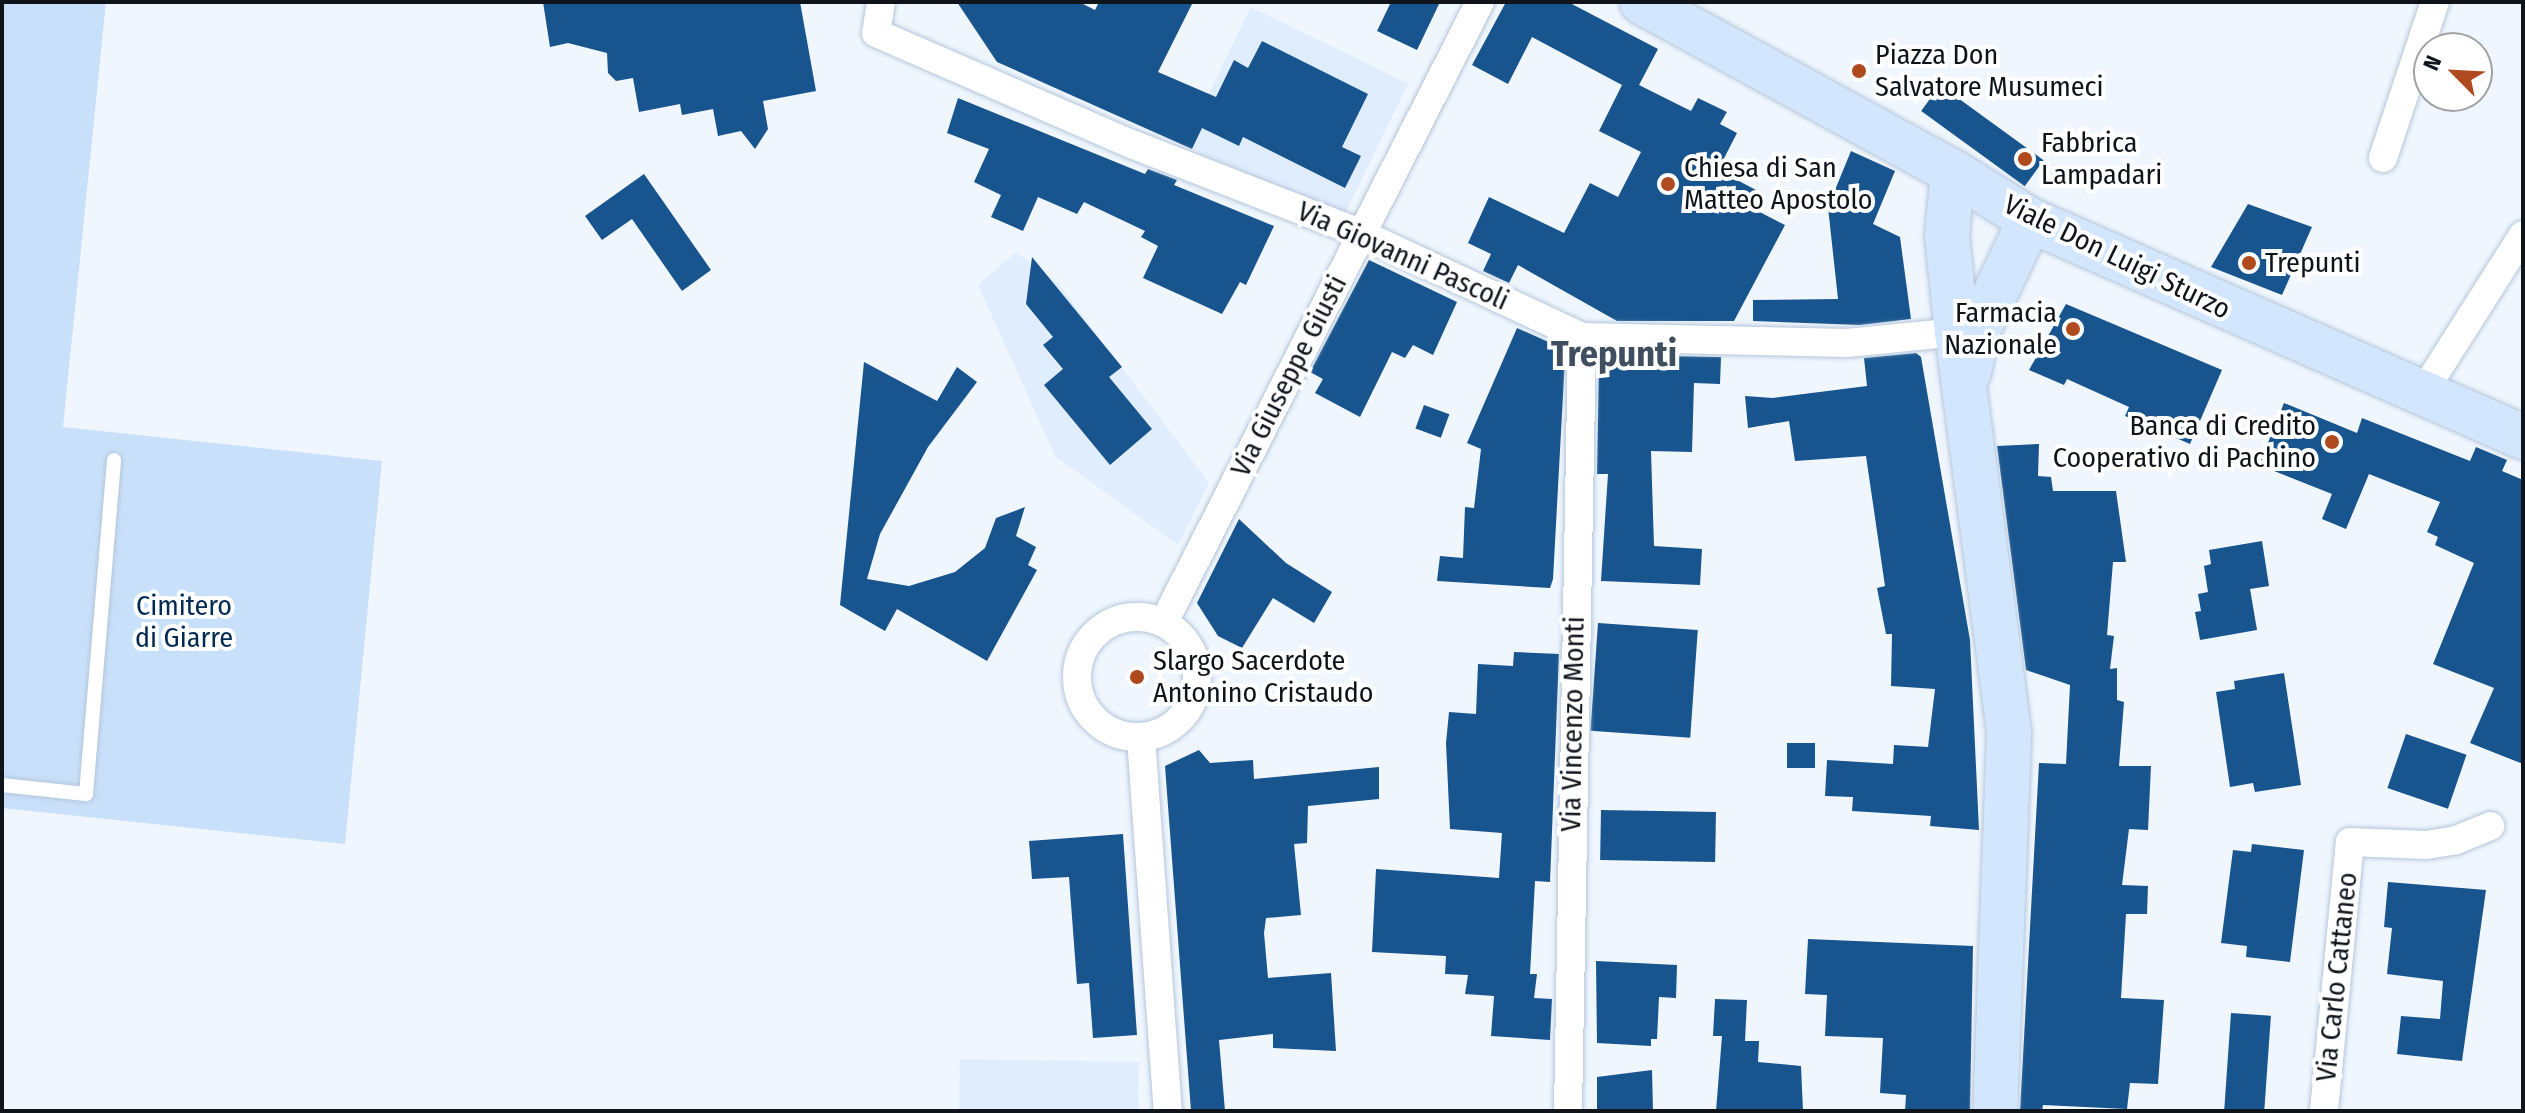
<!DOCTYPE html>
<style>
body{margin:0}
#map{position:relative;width:2525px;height:1113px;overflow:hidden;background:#eff6fe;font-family:"Fira Sans Condensed",sans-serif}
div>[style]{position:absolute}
.built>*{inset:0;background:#e0edfd;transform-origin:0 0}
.green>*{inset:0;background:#c9e0fa}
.building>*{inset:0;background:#18548e;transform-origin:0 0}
.roads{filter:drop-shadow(0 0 2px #b5c6d9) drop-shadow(0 0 2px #b5c6d9)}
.lane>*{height:14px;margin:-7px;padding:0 7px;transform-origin:7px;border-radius:7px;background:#fff}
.street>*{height:28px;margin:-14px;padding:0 14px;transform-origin:14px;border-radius:14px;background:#fff}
.street>.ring{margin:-14px;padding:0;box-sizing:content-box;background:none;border:28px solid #fff;border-radius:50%}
.primary>*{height:44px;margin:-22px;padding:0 22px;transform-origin:22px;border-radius:22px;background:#d2e7fe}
.dots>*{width:22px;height:22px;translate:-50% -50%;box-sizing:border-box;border:4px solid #fff;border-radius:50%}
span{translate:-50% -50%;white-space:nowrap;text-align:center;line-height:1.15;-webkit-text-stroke:8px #fff;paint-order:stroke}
.poi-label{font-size:28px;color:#0e141a}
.left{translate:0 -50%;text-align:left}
.right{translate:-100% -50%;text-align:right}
.street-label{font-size:28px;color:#0e141a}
.park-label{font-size:28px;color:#002a52}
.district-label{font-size:36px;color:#404f5f;font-weight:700}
.frame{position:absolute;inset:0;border:4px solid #0e141a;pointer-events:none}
.north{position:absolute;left:2413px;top:32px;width:80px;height:80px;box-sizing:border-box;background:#fff;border:2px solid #9fa1a3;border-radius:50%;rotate:294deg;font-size:22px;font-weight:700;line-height:32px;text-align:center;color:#0e141a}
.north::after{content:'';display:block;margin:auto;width:28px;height:36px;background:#af4a1e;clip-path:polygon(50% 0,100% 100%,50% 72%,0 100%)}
</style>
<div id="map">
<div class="built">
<i style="left:1251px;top:7px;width:175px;height:153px;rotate:26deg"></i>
<i style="clip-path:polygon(1016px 252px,1058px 283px,1209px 483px,1178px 545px,1055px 456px,978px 285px)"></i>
<i style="left:960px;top:1059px;width:179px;height:52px;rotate:1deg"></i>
</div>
<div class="green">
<i style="clip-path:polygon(2px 2px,106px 2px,63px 427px,382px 461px,345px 844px,2px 808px)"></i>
</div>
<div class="building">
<i style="clip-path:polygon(543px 2px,800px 2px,816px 91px,763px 101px,768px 129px,755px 149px,741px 131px,718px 136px,713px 109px,682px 115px,680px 104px,639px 112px,633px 78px,616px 81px,608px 73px,607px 53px,568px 43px,550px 47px)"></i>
<i style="clip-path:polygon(957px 2px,1079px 2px,1095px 10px,1099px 2px,1193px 2px,1158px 72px,1216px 97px,1234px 60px,1248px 68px,1262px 41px,1368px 94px,1342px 147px,1361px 156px,1345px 188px,1243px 137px,1239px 146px,1202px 128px,1192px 149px,997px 62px)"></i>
<i style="clip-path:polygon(1391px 2px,1440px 2px,1417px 50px,1377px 31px)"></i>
<i style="clip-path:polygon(1506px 2px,1568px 2px,1658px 49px,1639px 85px,1691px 111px,1698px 98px,1727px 112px,1720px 124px,1737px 133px,1718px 170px,1756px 190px,1748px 206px,1785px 225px,1734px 321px,1617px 321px,1518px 265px,1509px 283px,1483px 271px,1491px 254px,1468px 243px,1489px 197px,1564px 233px,1590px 183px,1618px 197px,1641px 152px,1599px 131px,1622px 85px,1532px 37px,1508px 84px,1472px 65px)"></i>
<i style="left:1940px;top:85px;width:128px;height:32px;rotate:36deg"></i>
<i style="clip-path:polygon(958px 98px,1145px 174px,1148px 169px,1177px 180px,1174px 185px,1274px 226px,1246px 285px,1240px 282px,1222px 314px,1143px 278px,1158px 246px,1141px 237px,1145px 231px,1084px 202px,1077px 214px,1038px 197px,1023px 231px,991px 217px,1001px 195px,974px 182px,989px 149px,947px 133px)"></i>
<i style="clip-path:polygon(1851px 151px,1895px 171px,1873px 224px,1900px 237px,1911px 319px,1860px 325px,1753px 321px,1753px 300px,1838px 299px,1828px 207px)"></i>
<i style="clip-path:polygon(644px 174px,711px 270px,682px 291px,632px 219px,602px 240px,585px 216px)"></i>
<i style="clip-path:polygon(2248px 204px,2312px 227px,2282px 295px,2211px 267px)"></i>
<i style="clip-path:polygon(1032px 257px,1122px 367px,1109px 377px,1152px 429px,1110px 465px,1044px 385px,1063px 369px,1043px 345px,1053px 337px,1026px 304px)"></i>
<i style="clip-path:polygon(1369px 260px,1457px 302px,1433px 355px,1413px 345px,1405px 358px,1392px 352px,1360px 417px,1315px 393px,1323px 379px,1310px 372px)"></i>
<i style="clip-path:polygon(2066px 304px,2222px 370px,2190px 444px,2125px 416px,2129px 407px,2067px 379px,2064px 385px,2029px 370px)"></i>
<i style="clip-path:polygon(1517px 328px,1562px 348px,1565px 359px,1553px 579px,1550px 588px,1437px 581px,1440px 556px,1463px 558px,1465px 507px,1474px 508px,1481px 449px,1467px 443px)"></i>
<i style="clip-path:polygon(1916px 353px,1921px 357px,1970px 640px,1979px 830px,1930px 826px,1931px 816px,1852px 811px,1853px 797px,1825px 796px,1827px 760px,1893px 764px,1894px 745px,1928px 747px,1935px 689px,1891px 686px,1892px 634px,1886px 634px,1877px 588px,1885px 586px,1866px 456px,1795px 461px,1789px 421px,1748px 428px,1745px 396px,1773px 398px,1867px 386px,1864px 358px)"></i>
<i style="clip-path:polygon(1613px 355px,1721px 357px,1720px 384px,1694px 383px,1692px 452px,1651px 451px,1654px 546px,1702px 549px,1700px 585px,1601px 581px,1608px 474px,1597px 474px,1599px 360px,1613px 360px)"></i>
<i style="clip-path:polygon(864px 362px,937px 401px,957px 367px,977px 382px,928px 447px,880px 534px,867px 579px,909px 586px,955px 572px,985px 548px,996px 518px,1025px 507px,1016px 536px,1036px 547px,1028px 565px,1037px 570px,987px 661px,897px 609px,885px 631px,840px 605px)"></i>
<i style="clip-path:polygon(2284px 403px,2357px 433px,2362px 418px,2470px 461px,2476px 447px,2507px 460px,2502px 471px,2523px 480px,2523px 764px,2470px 743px,2494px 688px,2433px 664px,2474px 563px,2435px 545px,2438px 537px,2427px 532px,2440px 502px,2369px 474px,2346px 529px,2322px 519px,2332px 494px,2259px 465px)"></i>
<i style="left:1424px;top:405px;width:27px;height:25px;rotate:20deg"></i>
<i style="clip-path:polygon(2039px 444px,2038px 476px,2051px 477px,2053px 491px,2116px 491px,2126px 562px,2113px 562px,2107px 635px,2114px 636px,2110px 669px,2117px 668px,2117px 700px,2124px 702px,2119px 766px,2151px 766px,2148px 830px,2129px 829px,2122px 885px,2148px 886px,2147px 914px,2126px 914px,2121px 998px,2164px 1000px,2158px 1084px,2130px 1083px,2127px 1109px,2043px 1105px,2042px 1111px,2020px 1111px,2039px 763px,2066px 764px,2070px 685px,2026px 670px,1997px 446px)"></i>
<i style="clip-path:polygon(1239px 519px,1286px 563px,1332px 592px,1314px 623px,1273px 598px,1242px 648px,1218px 636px,1197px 603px)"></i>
<i style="clip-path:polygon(2262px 541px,2269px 586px,2250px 589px,2257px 630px,2200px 640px,2195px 612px,2201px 611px,2198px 594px,2208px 592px,2204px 566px,2211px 564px,2209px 550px)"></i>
<i style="left:1598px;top:623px;width:100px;height:108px;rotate:4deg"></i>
<i style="clip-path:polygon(1514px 652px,1559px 654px,1550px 882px,1535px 881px,1530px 974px,1537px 974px,1534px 998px,1552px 999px,1550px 1040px,1491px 1036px,1494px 996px,1465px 994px,1468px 975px,1445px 974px,1446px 956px,1372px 952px,1376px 869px,1499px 878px,1502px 833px,1450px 829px,1446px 743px,1449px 712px,1476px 714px,1478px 664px,1513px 666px)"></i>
<i style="clip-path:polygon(2284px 673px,2301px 785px,2255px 792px,2253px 783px,2230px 787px,2216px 692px,2235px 689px,2234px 681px)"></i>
<i style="left:2406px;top:734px;width:64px;height:57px;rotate:19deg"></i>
<i style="left:1787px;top:743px;width:28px;height:25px"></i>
<i style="clip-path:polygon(1199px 750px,1210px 763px,1253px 760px,1254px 779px,1379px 767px,1379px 799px,1308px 806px,1307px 843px,1294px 844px,1301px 915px,1266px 918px,1264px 933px,1268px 978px,1331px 973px,1336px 1051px,1273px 1048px,1273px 1034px,1219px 1040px,1225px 1111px,1191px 1111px,1165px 766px)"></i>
<i style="left:1601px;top:810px;width:115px;height:50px;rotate:1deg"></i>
<i style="clip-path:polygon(1123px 834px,1137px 1035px,1093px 1038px,1089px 983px,1077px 984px,1069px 877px,1032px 879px,1029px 841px)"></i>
<i style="clip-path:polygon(2252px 844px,2304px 850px,2290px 962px,2246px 957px,2247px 946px,2221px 943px,2233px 850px,2251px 852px)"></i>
<i style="clip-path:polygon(2388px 882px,2486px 890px,2462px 1061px,2397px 1054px,2401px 1016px,2440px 1019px,2443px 981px,2387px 974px,2392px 928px,2384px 927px)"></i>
<i style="clip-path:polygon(1808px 939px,1973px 946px,1970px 1111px,1905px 1111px,1906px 1095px,1880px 1093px,1883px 1038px,1825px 1036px,1827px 995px,1805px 994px)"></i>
<i style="clip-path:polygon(1596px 961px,1677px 965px,1676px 998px,1659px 997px,1657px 1039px,1651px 1039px,1651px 1046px,1597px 1043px)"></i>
<i style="clip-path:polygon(1715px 999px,1747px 1000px,1745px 1041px,1759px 1041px,1758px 1062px,1801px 1066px,1803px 1111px,1716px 1111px,1722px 1036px,1713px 1036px)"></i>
<i style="left:2231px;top:1013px;width:40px;height:98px;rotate:4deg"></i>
<i style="clip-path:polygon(1652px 1070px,1653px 1111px,1597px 1111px,1597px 1077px)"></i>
</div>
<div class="roads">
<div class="lane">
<i style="left:2px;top:785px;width:84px;rotate:6.1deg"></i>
<i style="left:86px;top:794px;width:335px;rotate:-85.2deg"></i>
</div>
<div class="street">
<i style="left:881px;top:2px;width:31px;rotate:99deg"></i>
<i style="left:876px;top:33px;width:281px;rotate:23.5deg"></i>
<i style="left:1134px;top:145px;width:245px;rotate:21.3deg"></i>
<i style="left:1362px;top:234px;width:243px;rotate:25.1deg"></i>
<i style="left:1582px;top:337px;width:265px;rotate:1.3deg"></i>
<i style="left:1847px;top:343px;width:111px;rotate:-5.7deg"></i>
<i style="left:2383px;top:158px;width:164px;rotate:-71.6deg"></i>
<i style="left:2422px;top:394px;width:188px;rotate:-57.6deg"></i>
<i class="ring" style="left:1077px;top:617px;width:92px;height:92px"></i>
<i style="left:1164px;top:622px;width:696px;rotate:-62.99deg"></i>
<i style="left:1141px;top:738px;width:374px;rotate:85.9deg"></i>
<i style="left:1568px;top:1111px;width:774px;rotate:-88.96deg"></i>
<i style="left:2324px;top:1111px;width:270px;rotate:-84.5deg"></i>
<i style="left:2350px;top:842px;width:76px;rotate:2.3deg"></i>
<i style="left:2426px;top:845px;width:30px;rotate:-9deg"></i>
<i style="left:2456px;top:840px;width:37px;rotate:-22deg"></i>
</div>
<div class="primary">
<i style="left:1642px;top:2px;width:354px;rotate:28.7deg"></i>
<i style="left:1953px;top:172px;width:91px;rotate:31.9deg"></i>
<i style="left:2030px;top:220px;width:539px;rotate:23.76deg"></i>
<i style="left:1953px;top:172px;width:64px;rotate:95.4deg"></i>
<i style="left:1947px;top:236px;width:97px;rotate:84.1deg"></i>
<i style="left:1957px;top:332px;width:405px;rotate:82.6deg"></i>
<i style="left:2009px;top:734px;width:377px;rotate:92.1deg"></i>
<i style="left:1969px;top:372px;width:41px;rotate:-78.7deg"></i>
<i style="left:1977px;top:332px;width:124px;rotate:-64.7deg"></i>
</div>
</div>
<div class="dots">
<i style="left:1859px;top:71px;background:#af4a1e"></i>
<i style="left:2025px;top:159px;background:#af4a1e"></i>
<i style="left:1668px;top:184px;background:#af4a1e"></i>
<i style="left:2249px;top:263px;background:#af4a1e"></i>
<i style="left:2073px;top:329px;background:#af4a1e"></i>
<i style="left:2332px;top:442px;background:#af4a1e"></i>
<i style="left:1137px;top:677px;background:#af4a1e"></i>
</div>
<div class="poi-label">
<span class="left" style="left:1875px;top:71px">Piazza Don<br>Salvatore Musumeci</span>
<span class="left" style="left:2041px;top:159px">Fabbrica<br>Lampadari</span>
<span class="left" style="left:1684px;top:184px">Chiesa di San<br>Matteo Apostolo</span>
<span class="left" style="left:2265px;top:263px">Trepunti</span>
<span class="right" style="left:2057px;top:329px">Farmacia<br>Nazionale</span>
<span class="right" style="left:2316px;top:442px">Banca di Credito<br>Cooperativo di Pachino</span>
<span class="left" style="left:1153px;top:677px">Slargo Sacerdote<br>Antonino Cristaudo</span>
</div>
<div class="street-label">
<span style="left:1403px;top:256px;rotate:24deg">Via Giovanni Pascoli</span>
<span style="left:2117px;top:257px;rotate:26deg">Viale Don Luigi Sturzo</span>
<span style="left:1289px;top:376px;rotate:-63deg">Via Giuseppe Giusti</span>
<span style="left:1573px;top:724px;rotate:-89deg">Via Vincenzo Monti</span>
<span style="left:2337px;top:977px;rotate:-84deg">Via Carlo Cattaneo</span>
</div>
<div class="park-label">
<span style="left:184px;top:622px">Cimitero<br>di Giarre</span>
</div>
<div class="district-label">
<span style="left:1614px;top:355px">Trepunti</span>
</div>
<div class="frame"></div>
<div class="north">N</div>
</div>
